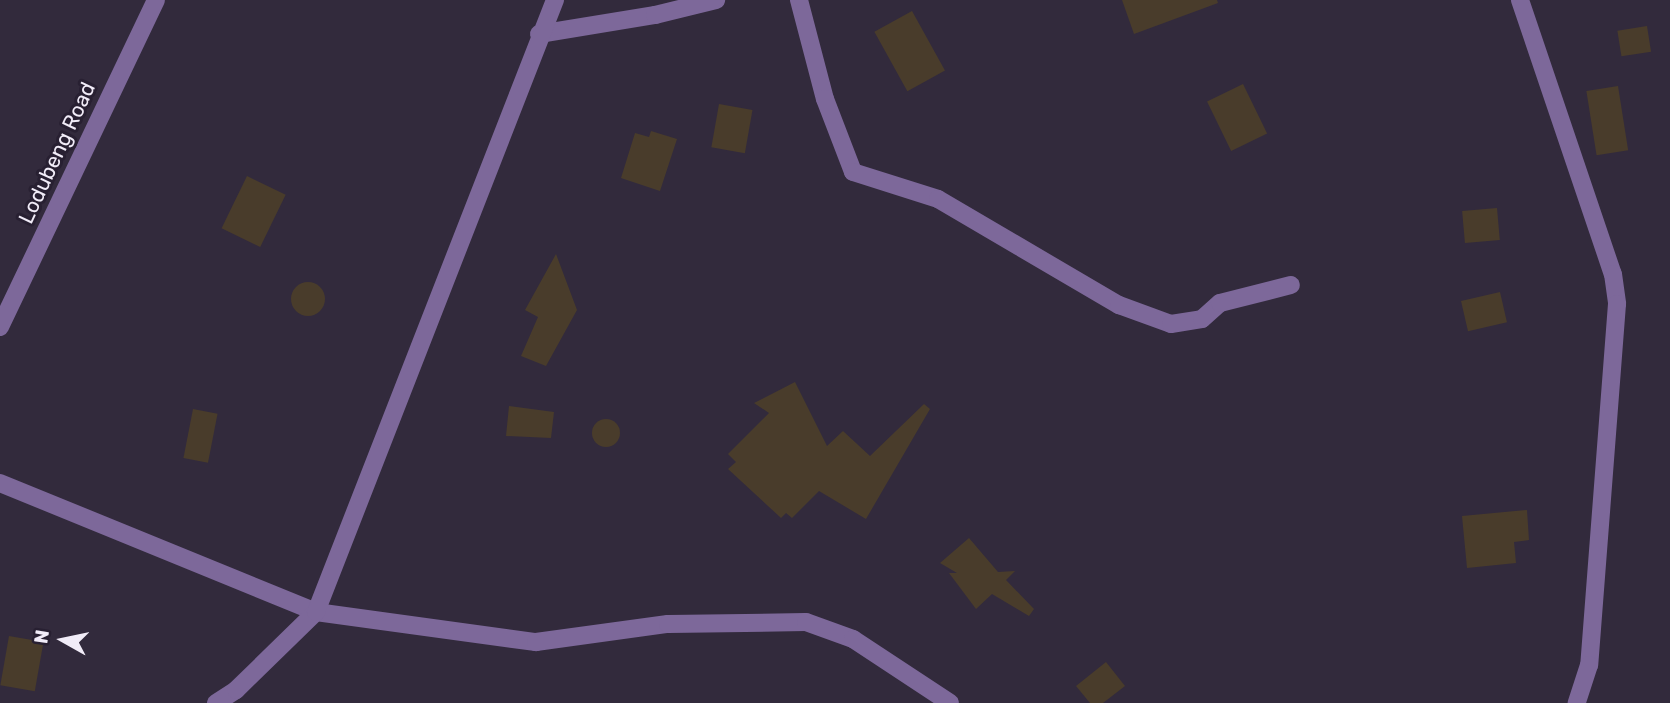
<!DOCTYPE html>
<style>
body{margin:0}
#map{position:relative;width:1670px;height:703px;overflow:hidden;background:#322a3c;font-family:Rubik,sans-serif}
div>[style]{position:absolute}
.building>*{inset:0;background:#493c2b;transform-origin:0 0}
.round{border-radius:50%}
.minor>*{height:18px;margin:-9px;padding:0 9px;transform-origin:9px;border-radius:9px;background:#7d689a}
span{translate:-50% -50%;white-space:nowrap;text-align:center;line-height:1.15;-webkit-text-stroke:6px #282032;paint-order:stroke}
.street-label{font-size:21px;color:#f1ecf8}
.north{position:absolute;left:28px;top:605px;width:70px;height:70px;-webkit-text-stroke:5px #282032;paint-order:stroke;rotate:279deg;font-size:19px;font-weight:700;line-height:28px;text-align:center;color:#f1ecf8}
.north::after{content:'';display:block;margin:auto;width:24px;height:32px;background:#f1ecf8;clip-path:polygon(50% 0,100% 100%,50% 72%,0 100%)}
</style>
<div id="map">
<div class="building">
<i style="clip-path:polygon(1122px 0,1217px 0,1218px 3px,1134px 34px)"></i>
<i style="left:912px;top:11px;width:68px;height:43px;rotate:61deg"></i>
<i style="left:1647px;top:26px;width:26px;height:30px;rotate:81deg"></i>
<i style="left:1243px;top:84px;width:55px;height:40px;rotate:64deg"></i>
<i style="left:1618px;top:86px;width:65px;height:32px;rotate:81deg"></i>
<i style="left:719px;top:104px;width:34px;height:44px;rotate:10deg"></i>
<i style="clip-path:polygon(651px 131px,677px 139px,660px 191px,621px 178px,635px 133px,649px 137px)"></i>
<i style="left:247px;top:176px;width:43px;height:58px;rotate:26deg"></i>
<i style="left:1497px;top:208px;width:32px;height:35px;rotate:85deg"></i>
<i style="clip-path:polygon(556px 254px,577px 310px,546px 366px,521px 356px,538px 317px,525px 310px)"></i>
<i class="round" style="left:291px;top:282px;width:34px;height:34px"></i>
<i style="left:1500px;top:292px;width:31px;height:40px;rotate:77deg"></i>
<i style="clip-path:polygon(795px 382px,827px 446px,843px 431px,870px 456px,924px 404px,930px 409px,866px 519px,819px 491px,792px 518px,786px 513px,781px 518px,728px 469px,736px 462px,728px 454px,769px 413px,754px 403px)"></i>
<i style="clip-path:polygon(509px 406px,554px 412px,551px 438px,506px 436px)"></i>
<i style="left:193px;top:409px;width:25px;height:50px;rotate:11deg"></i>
<i class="round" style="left:592px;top:419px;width:28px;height:28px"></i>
<i style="clip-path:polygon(1527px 510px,1529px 540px,1514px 542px,1516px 563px,1467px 568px,1462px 516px)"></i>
<i style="clip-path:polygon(969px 538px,998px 572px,1015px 571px,1006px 580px,1034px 609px,1029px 616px,992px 594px,976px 609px,949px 573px,957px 573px,940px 563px)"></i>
<i style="left:9px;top:636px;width:35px;height:50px;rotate:10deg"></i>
<i style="clip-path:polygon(1106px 662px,1125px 686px,1103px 703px,1090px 703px,1076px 686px)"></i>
</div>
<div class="minor">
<i style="left:799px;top:0;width:102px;rotate:75.3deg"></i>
<i style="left:825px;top:99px;width:78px;rotate:69deg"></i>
<i style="left:853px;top:172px;width:89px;rotate:17.6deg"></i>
<i style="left:938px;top:199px;width:210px;rotate:30.4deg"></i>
<i style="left:1119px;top:305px;width:55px;rotate:20.1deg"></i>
<i style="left:1171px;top:324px;width:31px;rotate:-9deg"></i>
<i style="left:1202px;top:319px;width:24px;rotate:-42deg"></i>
<i style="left:1220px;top:303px;width:73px;rotate:-14.2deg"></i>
<i style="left:1520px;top:0;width:289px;rotate:71.3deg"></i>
<i style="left:1613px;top:274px;width:30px;rotate:82deg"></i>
<i style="left:1617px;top:304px;width:362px;rotate:94.4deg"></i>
<i style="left:1589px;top:665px;width:40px;rotate:108deg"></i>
<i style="left:539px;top:34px;width:118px;rotate:-9.3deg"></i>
<i style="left:655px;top:15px;width:63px;rotate:-13.8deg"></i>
<i style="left:0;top:327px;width:362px;rotate:-64.5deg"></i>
<i style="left:0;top:483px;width:341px;rotate:22.2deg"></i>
<i style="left:316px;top:612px;width:222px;rotate:7.8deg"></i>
<i style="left:536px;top:642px;width:133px;rotate:-7.8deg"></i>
<i style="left:668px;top:624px;width:138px;rotate:-0.8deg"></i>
<i style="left:806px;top:622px;width:50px;rotate:19.9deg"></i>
<i style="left:853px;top:639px;width:116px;rotate:33.4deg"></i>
<i style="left:216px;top:703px;width:24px;rotate:-33deg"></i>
<i style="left:236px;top:690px;width:112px;rotate:-44.3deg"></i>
<i style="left:316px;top:612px;width:657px;rotate:-68.67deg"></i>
</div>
<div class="street-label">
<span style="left:57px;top:153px;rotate:-65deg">Lodubeng Road</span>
</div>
<div class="north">N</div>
</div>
